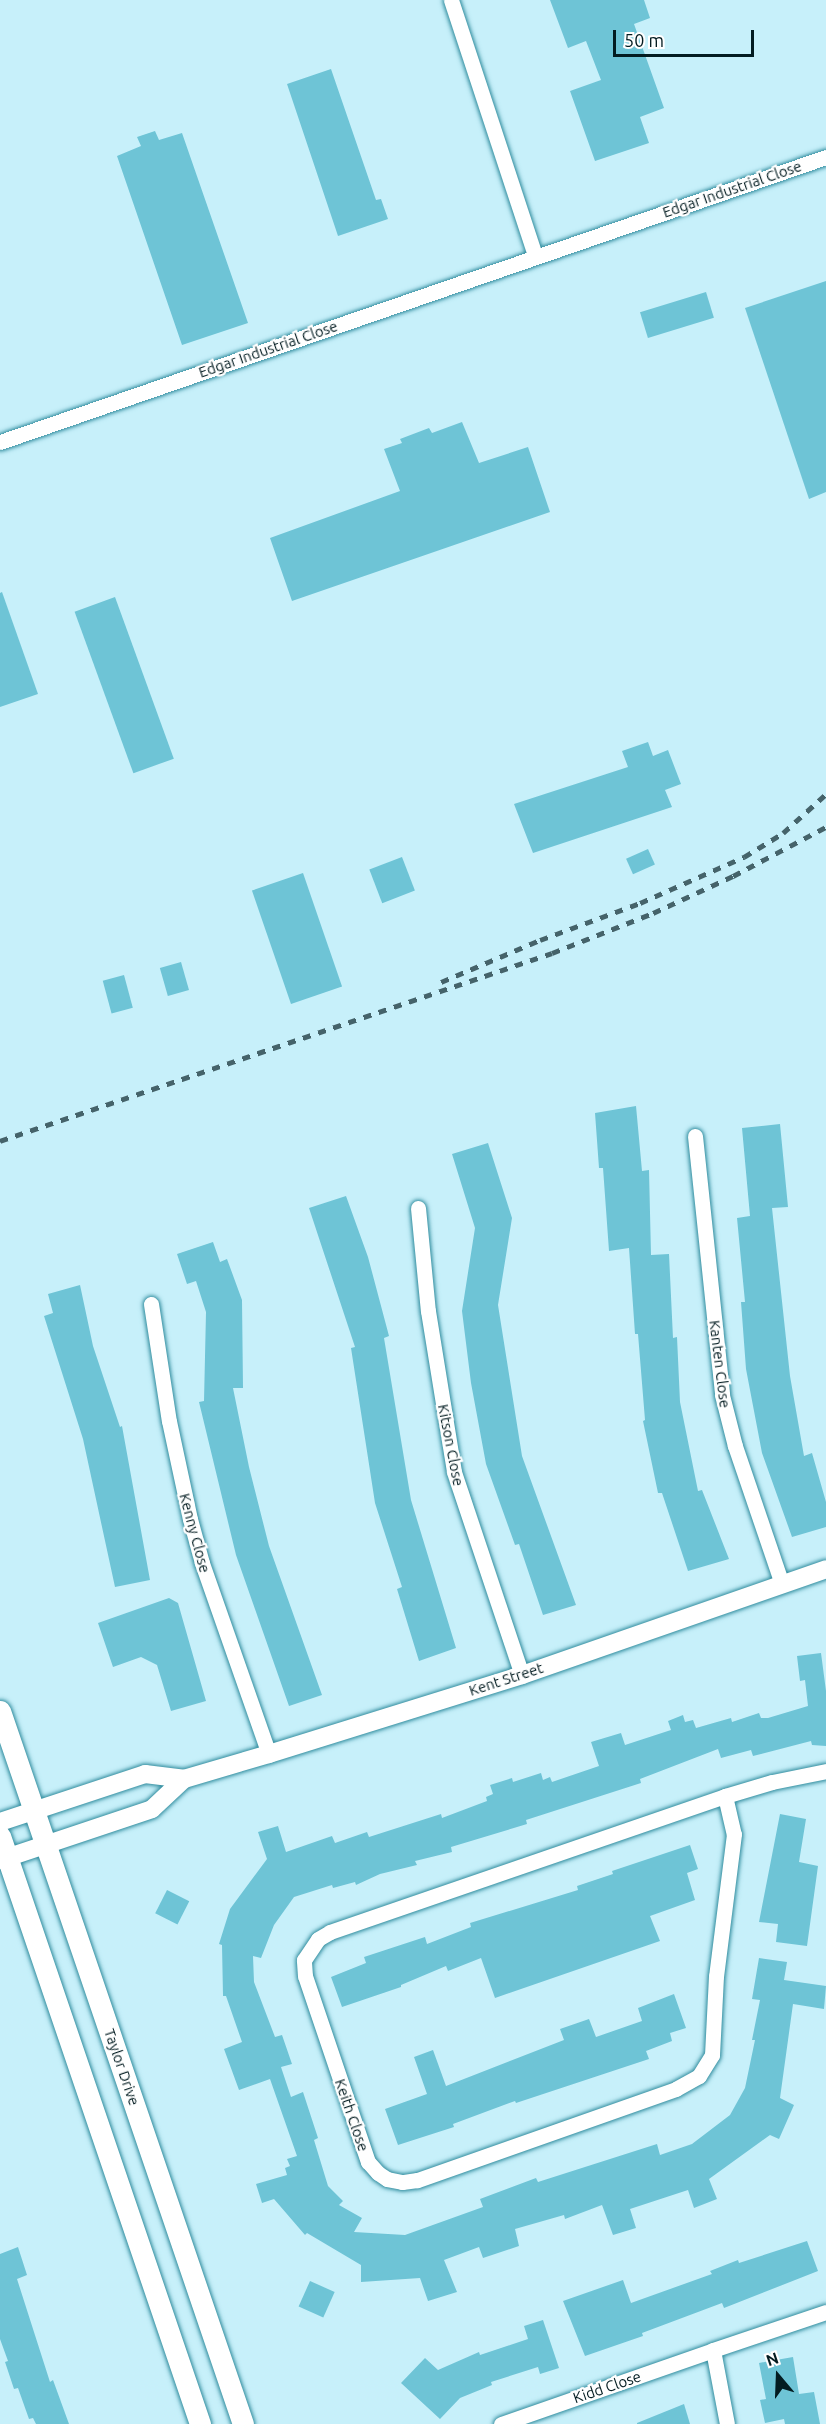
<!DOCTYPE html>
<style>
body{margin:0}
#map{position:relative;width:826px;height:2424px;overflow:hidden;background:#c7f0fa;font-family:Ubuntu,sans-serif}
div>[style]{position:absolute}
.building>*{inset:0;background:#6ec4d6;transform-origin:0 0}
.roads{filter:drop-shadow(0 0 2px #308c9e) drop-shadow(0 0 2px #308c9e)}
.minor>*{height:15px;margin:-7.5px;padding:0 7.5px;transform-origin:7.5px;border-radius:7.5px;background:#fff}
.tertiary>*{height:18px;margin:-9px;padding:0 9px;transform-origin:9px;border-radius:9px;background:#fff}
.secondary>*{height:21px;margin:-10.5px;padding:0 10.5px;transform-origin:10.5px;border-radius:10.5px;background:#fff}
.rail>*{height:4.5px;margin-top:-2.25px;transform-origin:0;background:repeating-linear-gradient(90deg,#45636a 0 8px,transparent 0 16px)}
span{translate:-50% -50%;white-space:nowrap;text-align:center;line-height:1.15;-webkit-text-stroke:4.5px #fff;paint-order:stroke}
.street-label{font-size:15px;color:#031c21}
.north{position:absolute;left:748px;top:2346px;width:60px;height:60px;-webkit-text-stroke:4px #fff;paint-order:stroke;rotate:341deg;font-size:16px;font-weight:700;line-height:24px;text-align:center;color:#031c21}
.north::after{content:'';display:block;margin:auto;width:21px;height:27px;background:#031c21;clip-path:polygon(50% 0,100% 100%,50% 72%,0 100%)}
.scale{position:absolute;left:613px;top:30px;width:141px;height:27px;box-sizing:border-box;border:3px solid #031c21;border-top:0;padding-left:8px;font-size:18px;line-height:21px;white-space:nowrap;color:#031c21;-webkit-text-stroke:4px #fff;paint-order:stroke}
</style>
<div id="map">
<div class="building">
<i style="clip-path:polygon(550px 0,644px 0,650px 18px,634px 24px,664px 108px,640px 117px,649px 143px,595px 161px,570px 91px,601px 80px,586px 41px,568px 48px)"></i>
<i style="clip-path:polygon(331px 69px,376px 200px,381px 199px,388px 219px,338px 236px,287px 84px)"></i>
<i style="clip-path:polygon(155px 131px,159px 140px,182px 133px,248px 323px,182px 345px,117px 156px,141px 146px,137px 137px)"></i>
<i style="clip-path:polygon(826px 281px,826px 492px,809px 499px,745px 308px)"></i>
<i style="left:706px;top:292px;width:27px;height:69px;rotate:73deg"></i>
<i style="clip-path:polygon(462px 422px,479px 463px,528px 447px,550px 512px,292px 601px,270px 538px,400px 491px,384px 449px,402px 443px,400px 439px,429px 428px,432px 433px)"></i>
<i style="clip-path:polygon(2px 592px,38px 694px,0 707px,0 593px)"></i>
<i style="left:115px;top:597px;width:172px;height:43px;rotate:70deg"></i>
<i style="clip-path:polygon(648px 742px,653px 756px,668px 750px,681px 784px,665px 790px,672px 807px,533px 853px,514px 804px,628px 767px,622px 751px)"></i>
<i style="left:648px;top:849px;width:17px;height:24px;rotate:66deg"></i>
<i style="left:402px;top:857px;width:36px;height:35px;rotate:69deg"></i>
<i style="left:303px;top:873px;width:120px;height:54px;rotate:71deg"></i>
<i style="left:181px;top:962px;width:29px;height:22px;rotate:74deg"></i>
<i style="left:124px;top:975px;width:34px;height:22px;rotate:75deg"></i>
<i style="clip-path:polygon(636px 1106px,642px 1171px,649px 1170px,651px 1255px,669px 1254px,673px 1338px,677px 1337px,680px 1402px,698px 1491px,702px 1490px,729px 1559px,688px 1571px,662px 1493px,658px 1493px,643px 1421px,645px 1420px,638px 1334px,635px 1334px,629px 1248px,609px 1251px,603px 1168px,599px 1168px,595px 1113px)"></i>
<i style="clip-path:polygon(780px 1124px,788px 1207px,772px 1208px,790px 1376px,804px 1456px,812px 1453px,826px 1502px,826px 1527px,792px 1537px,762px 1453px,746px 1369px,741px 1302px,745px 1302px,737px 1218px,750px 1216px,742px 1128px)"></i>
<i style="clip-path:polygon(488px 1143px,512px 1218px,498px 1305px,522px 1456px,576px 1605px,543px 1615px,519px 1544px,515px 1545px,486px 1464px,471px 1383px,462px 1311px,475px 1228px,452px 1154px)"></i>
<i style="clip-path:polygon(346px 1196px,368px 1257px,389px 1336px,384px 1338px,411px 1500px,456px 1648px,419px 1661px,397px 1589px,402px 1587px,375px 1503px,351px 1348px,355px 1347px,309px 1208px)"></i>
<i style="clip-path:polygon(213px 1242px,220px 1262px,227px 1259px,242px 1300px,243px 1388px,233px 1388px,249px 1467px,269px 1546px,322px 1695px,289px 1706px,236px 1555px,199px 1402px,204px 1401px,206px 1312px,196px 1281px,187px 1284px,177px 1254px)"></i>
<i style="clip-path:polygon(80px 1285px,93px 1346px,120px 1427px,122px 1426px,150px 1580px,115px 1587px,83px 1439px,44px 1316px,53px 1313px,48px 1294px)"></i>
<i style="clip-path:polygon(169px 1598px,178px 1603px,206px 1701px,171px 1711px,157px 1665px,141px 1657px,113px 1667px,98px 1623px)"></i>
<i style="clip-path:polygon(821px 1653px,826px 1691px,826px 1746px,812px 1745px,811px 1741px,753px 1756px,751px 1750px,721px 1758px,718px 1749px,640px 1779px,641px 1783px,526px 1820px,527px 1824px,451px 1847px,452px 1852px,415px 1861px,417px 1865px,380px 1874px,356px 1885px,355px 1882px,333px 1888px,332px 1885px,294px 1897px,274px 1925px,261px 1958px,253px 1956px,254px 1982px,275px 2037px,282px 2035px,292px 2064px,281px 2067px,291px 2097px,303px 2092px,318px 2138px,314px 2140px,328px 2186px,343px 2201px,339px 2205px,362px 2218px,354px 2232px,405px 2235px,483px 2207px,480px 2199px,536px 2178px,538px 2182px,657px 2144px,660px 2155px,692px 2144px,730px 2115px,745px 2088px,755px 2040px,752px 2040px,760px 2000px,752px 1999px,759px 1958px,787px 1962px,784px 1980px,826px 1986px,824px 2009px,793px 2004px,780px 2098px,794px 2105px,779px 2139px,770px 2135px,709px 2179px,717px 2199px,694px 2208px,688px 2190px,630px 2209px,636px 2228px,613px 2235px,602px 2205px,565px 2219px,564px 2215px,515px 2229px,519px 2246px,483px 2258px,479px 2247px,444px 2260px,457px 2292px,428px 2301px,420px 2278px,361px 2282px,361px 2265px,307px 2233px,305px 2235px,274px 2199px,262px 2203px,256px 2184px,287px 2175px,285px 2168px,290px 2166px,287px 2159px,297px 2156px,270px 2079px,239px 2090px,224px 2049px,242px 2042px,226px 1996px,223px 1996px,222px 1945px,219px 1944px,230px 1909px,267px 1859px,258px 1832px,278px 1826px,286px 1852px,332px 1836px,335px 1843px,367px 1832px,369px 1837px,441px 1814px,442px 1818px,487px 1801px,486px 1797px,493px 1794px,490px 1785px,512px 1778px,513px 1782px,541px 1773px,543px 1780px,550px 1777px,552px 1782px,599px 1766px,591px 1742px,621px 1733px,625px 1745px,671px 1730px,668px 1721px,683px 1715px,685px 1722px,693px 1720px,696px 1728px,731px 1718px,732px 1722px,759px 1713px,761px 1718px,768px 1718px,808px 1706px,805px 1680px,800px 1681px,797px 1656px)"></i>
<i style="clip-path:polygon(780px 1814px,806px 1819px,799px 1862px,818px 1866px,807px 1946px,776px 1942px,778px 1924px,759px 1922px)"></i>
<i style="clip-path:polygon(690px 1845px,698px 1869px,687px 1873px,695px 1900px,650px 1916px,660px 1941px,495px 1998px,481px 1958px,448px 1971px,446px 1966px,401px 1985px,401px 1987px,342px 2007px,331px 1977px,366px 1963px,364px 1957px,425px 1937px,427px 1944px,471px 1927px,470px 1923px,578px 1890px,577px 1886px,613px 1874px,612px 1871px)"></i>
<i style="left:167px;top:1890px;width:25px;height:26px;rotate:27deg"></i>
<i style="clip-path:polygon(674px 1994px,686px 2028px,670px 2033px,672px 2041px,646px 2051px,649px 2059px,516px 2103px,515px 2101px,453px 2124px,454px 2127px,398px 2145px,385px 2109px,427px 2094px,414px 2057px,433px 2050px,446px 2086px,564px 2040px,560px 2029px,589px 2019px,596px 2037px,642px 2021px,638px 2008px)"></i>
<i style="clip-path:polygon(807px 2241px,818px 2271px,724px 2308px,722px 2303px,642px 2333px,643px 2336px,585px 2356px,563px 2301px,623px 2280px,631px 2303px,712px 2274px,710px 2271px,738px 2260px,739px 2263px)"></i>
<i style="clip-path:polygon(18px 2247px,27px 2275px,17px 2279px,50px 2382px,53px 2380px,69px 2424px,36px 2424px,33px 2418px,29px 2419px,18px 2388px,14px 2389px,5px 2362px,8px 2361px,0 2339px,0 2254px)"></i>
<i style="left:310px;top:2281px;width:27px;height:28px;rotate:24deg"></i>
<i style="clip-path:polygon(543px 2320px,559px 2368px,540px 2374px,538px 2367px,491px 2382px,492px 2385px,460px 2398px,440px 2419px,401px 2383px,425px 2358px,438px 2370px,479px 2352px,480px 2355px,528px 2339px,524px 2326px)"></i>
<i style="clip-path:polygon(793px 2357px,799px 2394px,814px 2392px,820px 2424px,785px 2424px,784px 2419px,765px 2423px,760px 2400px,766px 2399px,759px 2363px)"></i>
<i style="clip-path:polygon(684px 2404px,690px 2424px,637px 2424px,637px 2423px)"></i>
</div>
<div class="roads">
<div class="minor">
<i style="left:451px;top:0;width:269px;rotate:71.8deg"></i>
<i style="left:0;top:442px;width:874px;rotate:-19.04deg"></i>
<i style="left:695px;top:1136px;width:260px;rotate:84deg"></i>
<i style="left:722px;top:1395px;width:53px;rotate:75.7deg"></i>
<i style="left:735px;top:1446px;width:146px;rotate:71.2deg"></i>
<i style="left:418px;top:1208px;width:103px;rotate:84.5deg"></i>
<i style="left:428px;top:1311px;width:163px;rotate:80.8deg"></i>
<i style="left:454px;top:1472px;width:214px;rotate:71.5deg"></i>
<i style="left:151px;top:1304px;width:118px;rotate:81.3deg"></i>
<i style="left:169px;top:1421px;width:100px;rotate:77.9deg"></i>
<i style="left:190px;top:1519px;width:46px;rotate:74.7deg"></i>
<i style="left:202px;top:1563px;width:202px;rotate:70.7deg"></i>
<i style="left:725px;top:1796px;width:39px;rotate:77deg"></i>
<i style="left:734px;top:1834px;width:143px;rotate:97.2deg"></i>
<i style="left:716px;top:1976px;width:79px;rotate:92.9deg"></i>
<i style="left:712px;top:2055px;width:25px;rotate:122deg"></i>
<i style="left:699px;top:2076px;width:26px;rotate:151deg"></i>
<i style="left:676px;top:2089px;width:275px;rotate:160.6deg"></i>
<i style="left:417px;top:2180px;width:15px;rotate:172deg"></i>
<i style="left:402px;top:2182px;width:15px;rotate:-169deg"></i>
<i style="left:387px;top:2179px;width:11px;rotate:-146deg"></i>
<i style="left:378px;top:2173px;width:15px;rotate:-132deg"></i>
<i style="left:368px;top:2162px;width:196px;rotate:-108.7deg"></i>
<i style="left:305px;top:1976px;width:16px;rotate:-94deg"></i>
<i style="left:304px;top:1960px;width:25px;rotate:-56deg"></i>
<i style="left:318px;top:1939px;width:14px;rotate:-30deg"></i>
<i style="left:330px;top:1932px;width:418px;rotate:-19deg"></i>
<i style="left:725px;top:1796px;width:49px;rotate:-16.6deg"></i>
<i style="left:772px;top:1782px;width:55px;rotate:-11.5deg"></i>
<i style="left:713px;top:2350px;width:119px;rotate:-18.6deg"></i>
<i style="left:501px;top:2424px;width:225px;rotate:-19.2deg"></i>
<i style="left:713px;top:2350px;width:75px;rotate:79.3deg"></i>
</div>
<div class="tertiary">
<i style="left:0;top:1822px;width:153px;rotate:-18.3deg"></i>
<i style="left:145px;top:1774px;width:39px;rotate:7deg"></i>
<i style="left:184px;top:1779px;width:89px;rotate:-16.4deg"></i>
<i style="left:269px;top:1754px;width:265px;rotate:-17.3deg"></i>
<i style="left:522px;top:1675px;width:322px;rotate:-19.2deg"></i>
<i style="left:0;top:1860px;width:160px;rotate:-18.5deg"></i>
<i style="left:152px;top:1809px;width:44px;rotate:-43.2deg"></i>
</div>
<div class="secondary">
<i style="left:0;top:1711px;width:753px;rotate:71.18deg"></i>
<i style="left:0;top:1836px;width:621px;rotate:71.21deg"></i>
</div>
</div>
<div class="rail">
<i style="left:441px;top:982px;width:108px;rotate:-23deg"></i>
<i style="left:540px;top:940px;width:107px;rotate:-20.3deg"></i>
<i style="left:640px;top:903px;width:114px;rotate:-23.9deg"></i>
<i style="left:744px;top:857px;width:46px;rotate:-31.6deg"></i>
<i style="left:783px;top:833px;width:58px;rotate:-42.2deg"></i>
<i style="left:0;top:1141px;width:583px;rotate:-18.81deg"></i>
<i style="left:552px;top:953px;width:109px;rotate:-21.6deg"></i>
<i style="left:653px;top:913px;width:88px;rotate:-24.8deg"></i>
<i style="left:733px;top:876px;width:105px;rotate:-27.8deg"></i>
</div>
<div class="street-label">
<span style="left:732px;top:189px;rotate:-19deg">Edgar Industrial Close</span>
<span style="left:268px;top:349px;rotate:-19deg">Edgar Industrial Close</span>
<span style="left:720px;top:1364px;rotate:83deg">Kanten Close</span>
<span style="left:451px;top:1445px;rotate:79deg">Kitson Close</span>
<span style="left:195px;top:1533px;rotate:75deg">Kenny Close</span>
<span style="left:506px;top:1679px;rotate:-18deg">Kent Street</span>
<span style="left:122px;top:2067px;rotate:71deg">Taylor Drive</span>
<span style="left:352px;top:2115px;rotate:71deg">Keith Close</span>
<span style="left:607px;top:2387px;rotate:-19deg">Kidd Close</span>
</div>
<div class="north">N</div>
<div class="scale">50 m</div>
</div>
